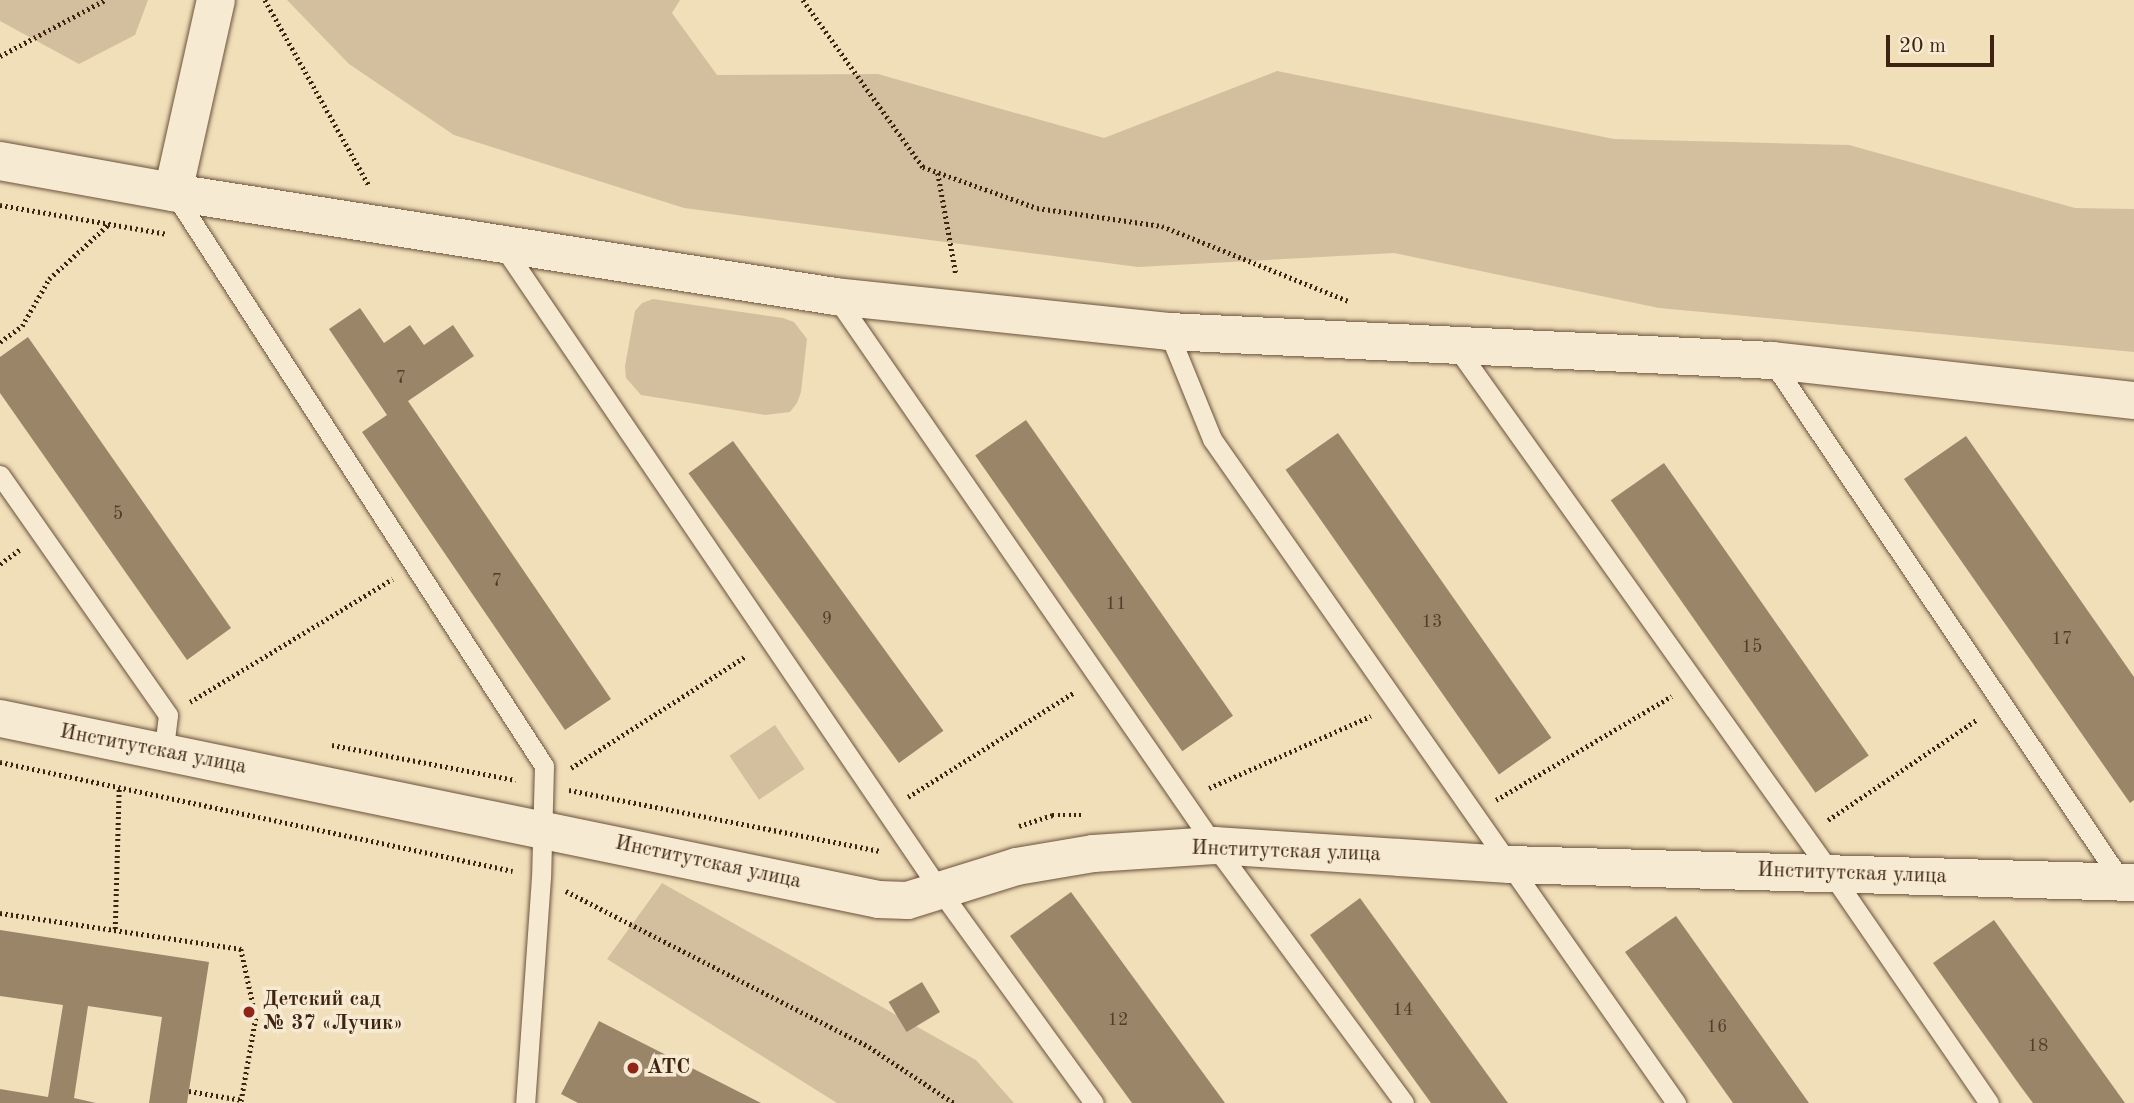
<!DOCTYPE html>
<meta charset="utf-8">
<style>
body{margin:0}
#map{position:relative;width:2134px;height:1103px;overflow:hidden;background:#f1dfb9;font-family:"Old Standard TT",serif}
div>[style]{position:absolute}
.green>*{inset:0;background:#d3bf9d;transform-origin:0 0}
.building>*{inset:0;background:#9b8569;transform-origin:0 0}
.path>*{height:4.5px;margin-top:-2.25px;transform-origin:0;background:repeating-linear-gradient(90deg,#3e2312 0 2px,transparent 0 5.5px)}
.roads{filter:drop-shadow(0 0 2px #6b523c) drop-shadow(0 0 2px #6b523c)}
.service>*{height:19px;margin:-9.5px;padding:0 9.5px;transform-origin:9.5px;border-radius:9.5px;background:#f6ead2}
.minor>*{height:37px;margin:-18.5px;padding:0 18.5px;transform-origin:18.5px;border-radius:18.5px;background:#f6ead2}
.tertiary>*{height:38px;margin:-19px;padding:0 19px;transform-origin:19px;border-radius:19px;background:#f6ead2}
.dots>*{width:19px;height:19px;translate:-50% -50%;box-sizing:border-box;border:4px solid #f6ead2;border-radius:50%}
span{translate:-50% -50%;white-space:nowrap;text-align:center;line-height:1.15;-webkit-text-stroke:7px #f6ead2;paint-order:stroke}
.number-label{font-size:18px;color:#553c28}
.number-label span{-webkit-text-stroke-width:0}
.street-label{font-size:21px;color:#3e2312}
.poi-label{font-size:21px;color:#3e2312;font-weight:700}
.left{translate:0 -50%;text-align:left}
.scale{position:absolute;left:1886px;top:35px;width:108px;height:32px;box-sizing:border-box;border:4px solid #3e2312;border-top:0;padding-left:9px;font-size:21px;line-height:24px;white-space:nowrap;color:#3e2312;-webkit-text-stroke:5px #f6ead2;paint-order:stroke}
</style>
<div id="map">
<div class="green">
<i style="clip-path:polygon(0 0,148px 0,135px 35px,79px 64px,0 21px)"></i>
<i style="clip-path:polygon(287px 0,680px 0,672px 13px,717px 75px,878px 74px,1104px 138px,1277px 71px,1614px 139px,1849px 145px,2075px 208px,2134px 209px,2134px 352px,1659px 308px,1394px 253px,1138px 267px,684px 208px,454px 135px,349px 64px)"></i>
<i style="clip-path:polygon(653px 299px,783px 318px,794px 322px,807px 339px,801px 392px,797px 403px,790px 412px,765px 415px,641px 395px,626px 378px,625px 366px,635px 311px,642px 303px)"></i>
<i style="left:775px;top:725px;width:53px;height:55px;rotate:56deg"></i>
<i style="clip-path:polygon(662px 883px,976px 1060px,1014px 1103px,837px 1103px,607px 959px)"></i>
</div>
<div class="building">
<i style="clip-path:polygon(360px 308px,384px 343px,410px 325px,424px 345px,453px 325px,474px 356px,408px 401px,611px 699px,565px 730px,362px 432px,387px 415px,329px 329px)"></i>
<i style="clip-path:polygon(28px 337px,231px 628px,187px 660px,0 393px,0 357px)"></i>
<i style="left:1026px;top:420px;width:361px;height:62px;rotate:55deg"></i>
<i style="left:1338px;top:433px;width:372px;height:64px;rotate:55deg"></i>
<i style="clip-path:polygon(1966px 436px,2134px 677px,2134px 800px,2130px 803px,1904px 479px)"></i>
<i style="left:733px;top:441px;width:358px;height:55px;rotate:54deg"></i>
<i style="left:1664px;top:463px;width:357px;height:65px;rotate:55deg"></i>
<i style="clip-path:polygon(1071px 892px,1225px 1103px,1132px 1103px,1010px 936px)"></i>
<i style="clip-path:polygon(1360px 898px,1508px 1103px,1431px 1103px,1310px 935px)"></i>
<i style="clip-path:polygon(1676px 916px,1809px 1103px,1733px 1103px,1706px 1065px,1625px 952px)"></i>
<i style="clip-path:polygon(1994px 920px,2125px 1103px,2033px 1103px,2021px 1087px,1933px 963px)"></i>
<i style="clip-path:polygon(0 930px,209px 962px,187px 1103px,149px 1103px,162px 1017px,88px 1006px,74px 1098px,96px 1103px,0 1103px,0 1089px,48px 1097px,63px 1005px,0 996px)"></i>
<i style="left:922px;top:982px;width:35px;height:39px;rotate:59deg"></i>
<i style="clip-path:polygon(599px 1021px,761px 1103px,578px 1103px,561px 1094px)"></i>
</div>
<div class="path">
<i style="left:265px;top:0;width:212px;rotate:60.7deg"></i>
<i style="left:803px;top:0;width:206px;rotate:54.3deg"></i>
<i style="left:923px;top:167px;width:121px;rotate:19.8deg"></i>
<i style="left:1037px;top:208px;width:126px;rotate:8.2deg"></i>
<i style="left:1162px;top:226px;width:201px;rotate:21.9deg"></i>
<i style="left:0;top:56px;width:119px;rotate:-28.1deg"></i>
<i style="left:938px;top:173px;width:103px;rotate:79.9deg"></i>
<i style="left:0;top:205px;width:170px;rotate:9.8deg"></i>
<i style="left:0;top:342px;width:27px;rotate:-36deg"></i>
<i style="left:22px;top:326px;width:54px;rotate:-60.1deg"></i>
<i style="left:49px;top:279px;width:80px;rotate:-42.5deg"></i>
<i style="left:0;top:564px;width:24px;rotate:-36deg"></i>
<i style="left:190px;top:702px;width:237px;rotate:-31.3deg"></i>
<i style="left:332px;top:745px;width:187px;rotate:10.8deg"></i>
<i style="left:0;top:762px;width:524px;rotate:12deg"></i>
<i style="left:571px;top:768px;width:208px;rotate:-32.6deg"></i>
<i style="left:1209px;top:788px;width:177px;rotate:-24deg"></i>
<i style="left:569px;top:790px;width:317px;rotate:11.1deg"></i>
<i style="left:908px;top:797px;width:197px;rotate:-32.2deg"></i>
<i style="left:1496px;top:800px;width:204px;rotate:-30.6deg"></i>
<i style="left:1828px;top:820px;width:181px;rotate:-34deg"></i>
<i style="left:1019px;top:826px;width:35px;rotate:-18deg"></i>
<i style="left:1052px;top:815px;width:30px"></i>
<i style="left:566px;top:891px;width:341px;rotate:27.2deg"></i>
<i style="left:869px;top:1047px;width:102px;rotate:33.4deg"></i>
<i style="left:0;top:913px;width:244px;rotate:8.5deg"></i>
<i style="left:241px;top:949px;width:71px;rotate:77.7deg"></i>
<i style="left:256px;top:1018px;width:86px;rotate:100deg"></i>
<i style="left:115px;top:929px;width:142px;rotate:-88.4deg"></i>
<i style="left:189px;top:1091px;width:54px;rotate:9.6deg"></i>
</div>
<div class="roads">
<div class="service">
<i style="left:173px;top:192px;width:683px;rotate:57.12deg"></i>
<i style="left:544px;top:766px;width:111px;rotate:91.5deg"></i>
<i style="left:541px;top:877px;width:227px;rotate:94deg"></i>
<i style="left:502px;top:245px;width:778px;rotate:55.84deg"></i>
<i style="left:939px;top:889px;width:264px;rotate:54.1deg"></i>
<i style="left:835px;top:296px;width:667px;rotate:55.38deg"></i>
<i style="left:1214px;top:845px;width:320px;rotate:53.6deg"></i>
<i style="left:1168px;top:331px;width:117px;rotate:67.8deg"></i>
<i style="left:1212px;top:439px;width:810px;rotate:55.05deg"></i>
<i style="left:1454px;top:344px;width:650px;rotate:54.52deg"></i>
<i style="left:1831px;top:873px;width:279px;rotate:55.5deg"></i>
<i style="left:1771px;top:360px;width:633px;rotate:56.08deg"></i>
<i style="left:0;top:475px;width:293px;rotate:55deg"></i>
<i style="left:168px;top:715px;width:38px;rotate:97deg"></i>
</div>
<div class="minor">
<i style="left:173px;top:192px;width:670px;rotate:8.93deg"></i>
<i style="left:835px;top:296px;width:335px;rotate:6deg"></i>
<i style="left:1168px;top:331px;width:604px;rotate:2.75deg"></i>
<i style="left:1771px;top:360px;width:365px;rotate:6.3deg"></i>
<i style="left:0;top:718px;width:896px;rotate:11.65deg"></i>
<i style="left:878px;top:899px;width:29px;rotate:2deg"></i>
<i style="left:907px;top:900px;width:114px;rotate:-17.3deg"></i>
<i style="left:1016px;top:866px;width:78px;rotate:-9.6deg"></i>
<i style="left:1093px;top:853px;width:121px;rotate:-3.8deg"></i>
<i style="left:1214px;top:845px;width:296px;rotate:3.7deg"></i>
<i style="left:1509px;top:864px;width:625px;rotate:1.65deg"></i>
</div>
<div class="tertiary">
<i style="left:0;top:161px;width:176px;rotate:10.2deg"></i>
<i style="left:173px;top:192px;width:197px;rotate:-77.4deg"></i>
</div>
</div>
<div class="dots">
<i style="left:249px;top:1012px;background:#8f2418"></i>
<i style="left:633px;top:1068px;background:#8f2418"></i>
</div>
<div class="number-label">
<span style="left:401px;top:378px">7</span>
<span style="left:118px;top:514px">5</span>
<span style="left:497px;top:581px">7</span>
<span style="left:1116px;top:604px">11</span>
<span style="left:827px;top:619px">9</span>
<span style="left:1432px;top:622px">13</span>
<span style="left:2062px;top:639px">17</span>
<span style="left:1752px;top:647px">15</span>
<span style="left:1403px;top:1010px">14</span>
<span style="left:1118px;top:1020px">12</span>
<span style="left:1717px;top:1027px">16</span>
<span style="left:2038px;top:1046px">18</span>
</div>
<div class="street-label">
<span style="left:153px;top:750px;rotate:11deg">Институтская улица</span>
<span style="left:1286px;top:852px;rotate:2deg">Институтская улица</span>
<span style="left:708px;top:863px;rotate:12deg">Институтская улица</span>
<span style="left:1852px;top:874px;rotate:2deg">Институтская улица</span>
</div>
<div class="poi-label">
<span class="left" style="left:263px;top:1012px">Детский сад<br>№ 37 «Лучик»</span>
<span class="left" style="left:647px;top:1068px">АТС</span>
</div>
<div class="scale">20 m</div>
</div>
